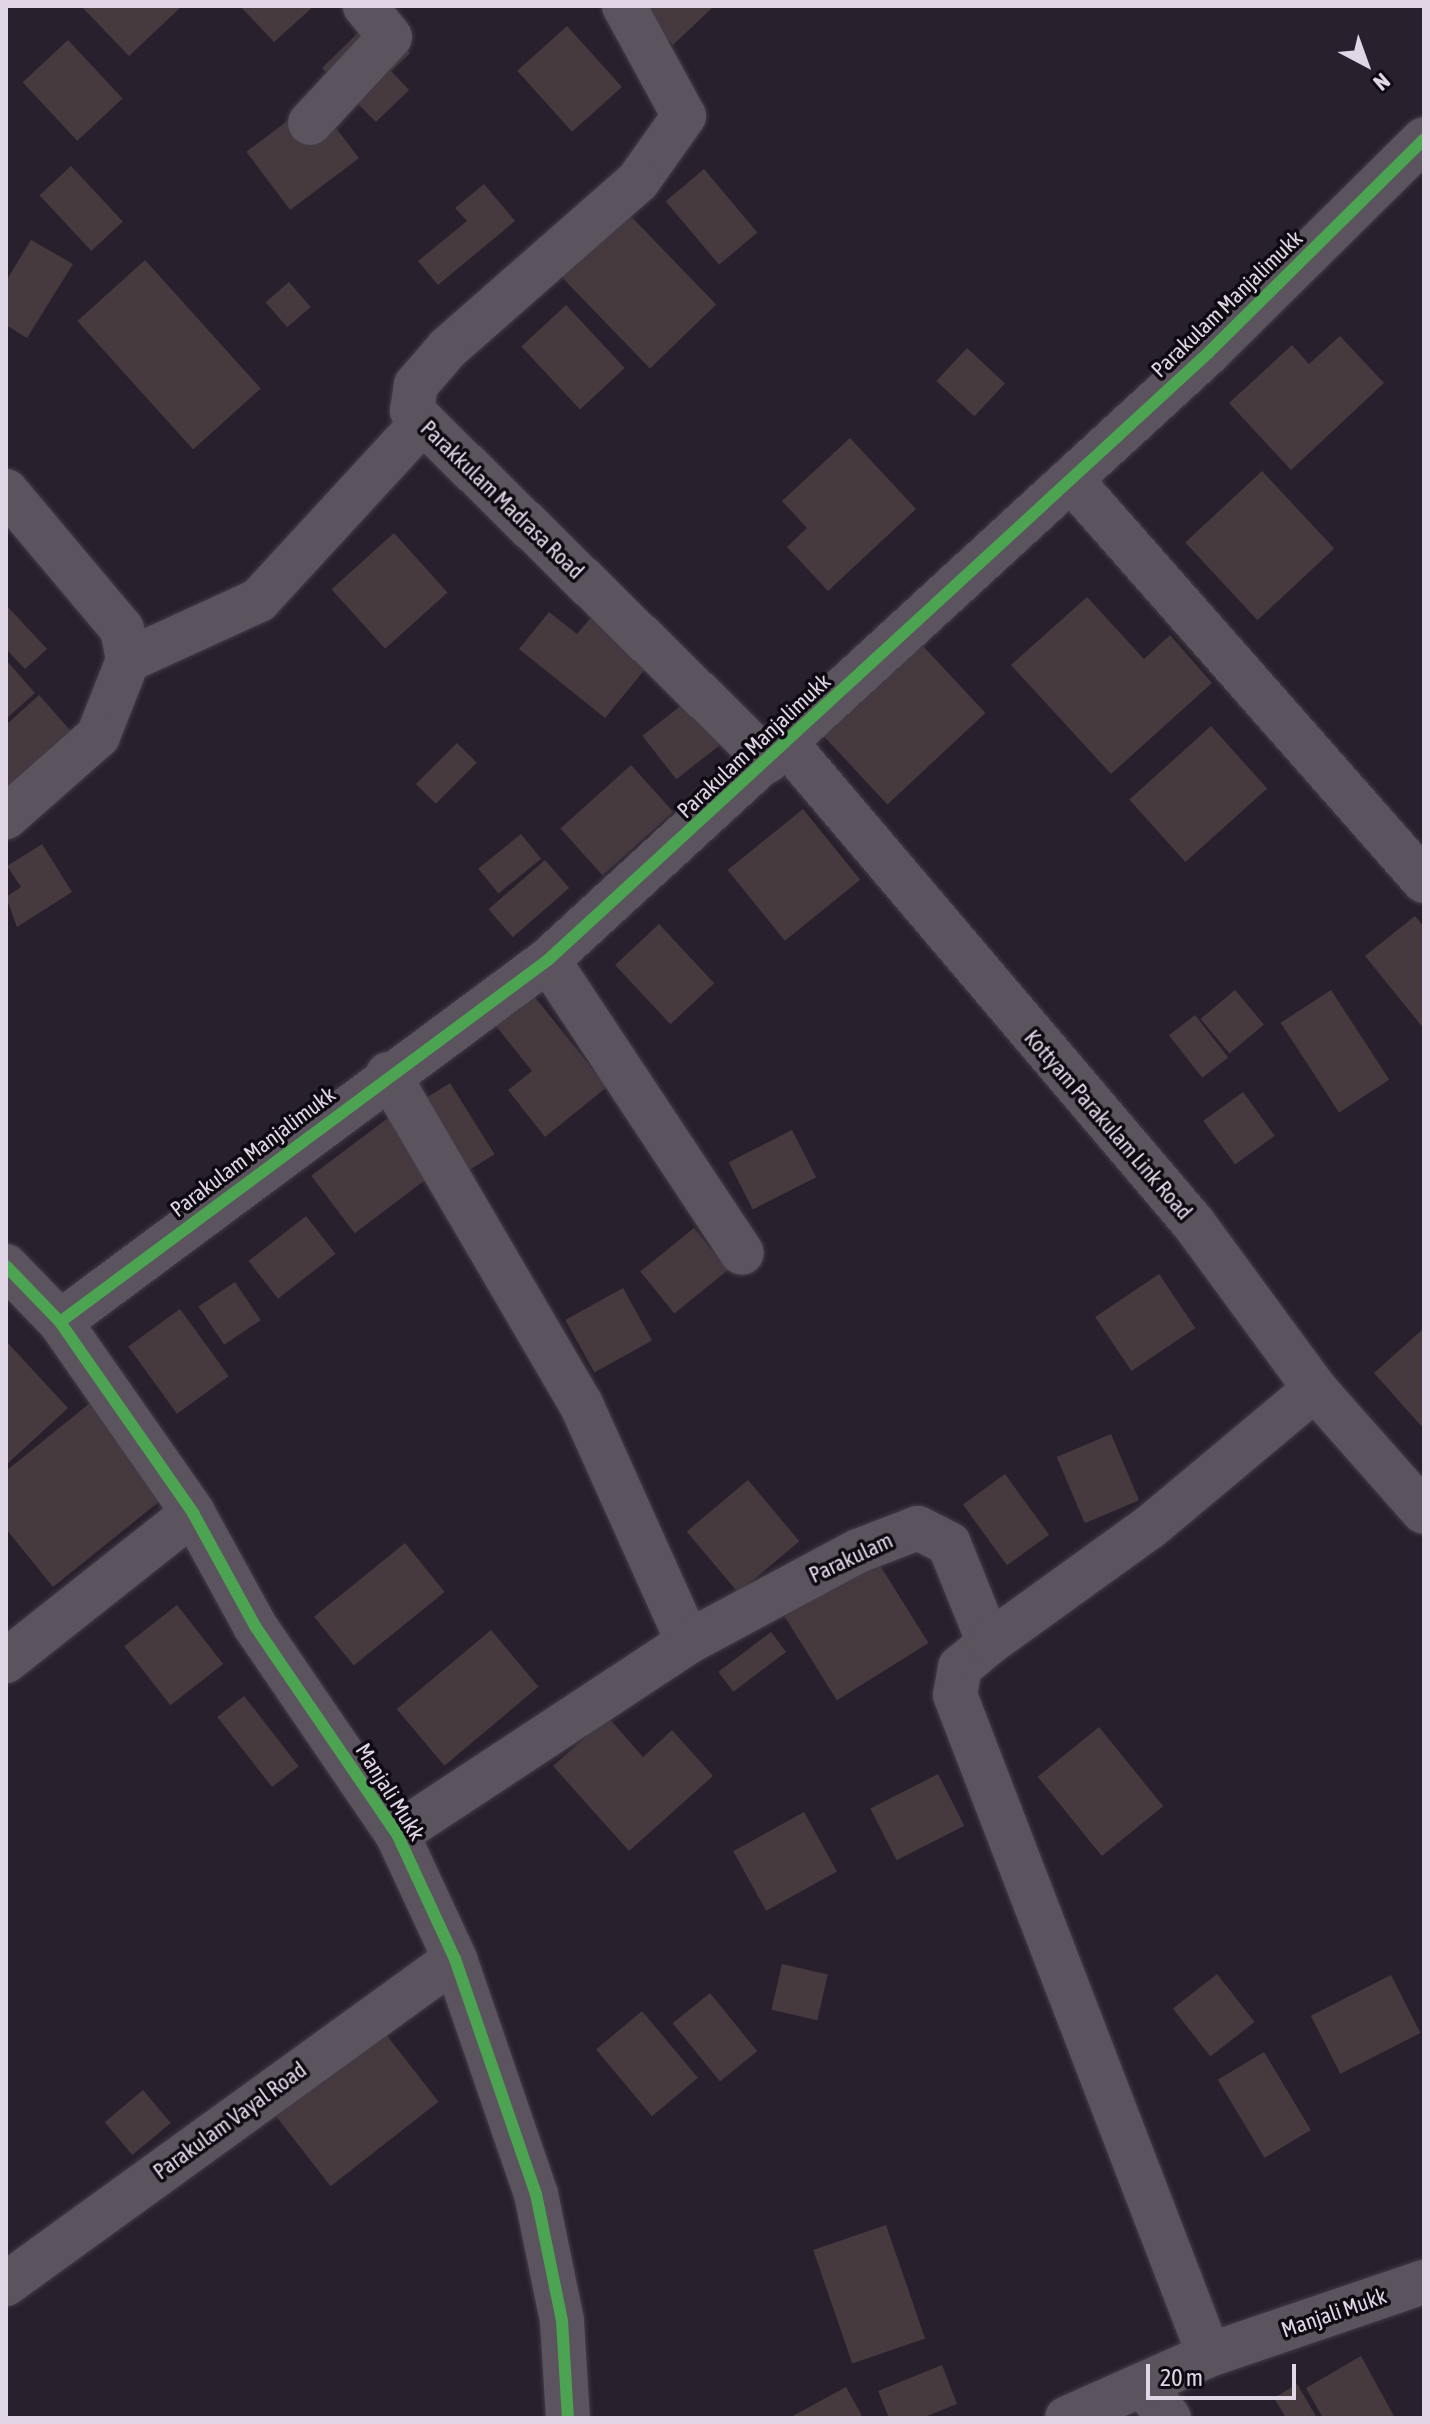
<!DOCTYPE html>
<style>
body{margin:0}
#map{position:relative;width:1430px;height:2424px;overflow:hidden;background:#28202c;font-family:"Asap Condensed",sans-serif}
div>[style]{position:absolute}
.building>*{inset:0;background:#463a3e;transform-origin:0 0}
.roads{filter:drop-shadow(0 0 2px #423b46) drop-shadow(0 0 2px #423b46)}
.minor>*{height:44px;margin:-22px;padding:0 22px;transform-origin:22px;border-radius:22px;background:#5b545e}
.cycleway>*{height:12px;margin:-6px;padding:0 6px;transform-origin:6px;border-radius:6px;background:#4ca352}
span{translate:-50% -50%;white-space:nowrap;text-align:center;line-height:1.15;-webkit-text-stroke:7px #0f0912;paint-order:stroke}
.street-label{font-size:22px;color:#e0d6e5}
.frame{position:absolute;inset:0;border:8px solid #e0d6e5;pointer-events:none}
.north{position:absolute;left:1326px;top:24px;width:80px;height:80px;-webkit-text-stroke:6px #0f0912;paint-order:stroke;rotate:139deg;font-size:22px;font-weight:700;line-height:32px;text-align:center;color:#e0d6e5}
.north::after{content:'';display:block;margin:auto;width:28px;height:36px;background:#e0d6e5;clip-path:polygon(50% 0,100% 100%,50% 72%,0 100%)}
.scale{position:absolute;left:1146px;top:2364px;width:150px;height:36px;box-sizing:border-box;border:4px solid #e0d6e5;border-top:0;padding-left:10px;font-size:24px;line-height:28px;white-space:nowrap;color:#e0d6e5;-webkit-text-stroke:6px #0f0912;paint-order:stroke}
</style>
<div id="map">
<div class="building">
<i style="clip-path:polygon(81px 6px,182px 6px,129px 56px)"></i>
<i style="clip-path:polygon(240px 6px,314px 6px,274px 42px)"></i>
<i style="clip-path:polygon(637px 6px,714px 6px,673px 45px)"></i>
<i style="clip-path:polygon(375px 16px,410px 53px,391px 71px,409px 90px,376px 122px,322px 68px)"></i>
<i style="left:567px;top:26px;width:82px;height:67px;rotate:48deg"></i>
<i style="left:68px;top:40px;width:80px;height:62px;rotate:47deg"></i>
<i style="left:315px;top:100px;width:73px;height:86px;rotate:53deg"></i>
<i style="left:71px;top:166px;width:76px;height:43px;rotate:47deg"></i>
<i style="left:704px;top:169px;width:83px;height:50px;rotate:50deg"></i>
<i style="clip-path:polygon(484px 184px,515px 221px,438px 285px,418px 261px,467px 221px,455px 208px)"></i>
<i style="left:621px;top:206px;width:137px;height:92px;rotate:46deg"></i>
<i style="clip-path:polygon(31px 240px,73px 264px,27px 338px,6px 325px,6px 281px)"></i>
<i style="left:145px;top:260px;width:173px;height:91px;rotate:48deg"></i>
<i style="left:289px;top:282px;width:33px;height:31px;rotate:49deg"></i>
<i style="left:566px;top:305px;width:86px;height:61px;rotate:47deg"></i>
<i style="clip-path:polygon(1340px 336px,1384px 383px,1291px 470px,1229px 403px,1292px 345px,1309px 364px)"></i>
<i style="left:967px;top:348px;width:52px;height:45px;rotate:43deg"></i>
<i style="clip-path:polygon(850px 438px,916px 509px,828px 591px,787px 547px,807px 528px,782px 501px)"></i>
<i style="left:1262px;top:471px;width:106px;height:105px;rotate:47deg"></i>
<i style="left:394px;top:533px;width:80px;height:84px;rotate:48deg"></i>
<i style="clip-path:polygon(1087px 597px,1144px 659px,1170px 635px,1212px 683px,1111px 774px,1011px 665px)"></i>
<i style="clip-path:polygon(6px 605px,47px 649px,25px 669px,6px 649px)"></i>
<i style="clip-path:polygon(549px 612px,577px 634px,593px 615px,651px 662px,605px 718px,519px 649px)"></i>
<i style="left:922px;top:645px;width:93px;height:134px;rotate:47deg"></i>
<i style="clip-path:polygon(6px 660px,35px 693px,6px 719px)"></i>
<i style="left:696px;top:694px;width:55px;height:68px;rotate:52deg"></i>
<i style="clip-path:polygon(39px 695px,77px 738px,6px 802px,6px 725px)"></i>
<i style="left:1211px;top:726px;width:84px;height:110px;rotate:48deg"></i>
<i style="left:457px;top:743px;width:28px;height:58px;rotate:45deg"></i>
<i style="left:631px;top:765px;width:63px;height:95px;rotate:48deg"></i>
<i style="left:803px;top:809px;width:91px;height:97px;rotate:51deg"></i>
<i style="left:521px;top:834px;width:32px;height:55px;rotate:51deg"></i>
<i style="clip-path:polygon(42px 844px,72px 892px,17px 927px,6px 897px,21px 887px,7px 866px)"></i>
<i style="left:545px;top:860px;width:37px;height:75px;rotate:49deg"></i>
<i style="clip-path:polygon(1415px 916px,1424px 927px,1424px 1029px,1365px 956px)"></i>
<i style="left:659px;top:924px;width:81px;height:60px;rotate:47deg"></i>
<i style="clip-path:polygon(522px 981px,607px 1087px,545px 1137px,508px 1090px,532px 1071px,484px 1011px)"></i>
<i style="left:1235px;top:990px;width:45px;height:45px;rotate:50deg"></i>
<i style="left:1331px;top:990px;width:107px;height:60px;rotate:57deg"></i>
<i style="left:1195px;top:1015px;width:54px;height:33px;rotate:52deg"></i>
<i style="left:450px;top:1083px;width:84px;height:33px;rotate:58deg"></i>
<i style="left:1243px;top:1092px;width:54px;height:49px;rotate:54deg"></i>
<i style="left:396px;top:1112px;width:72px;height:106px;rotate:53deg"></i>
<i style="left:792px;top:1130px;width:53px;height:71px;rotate:63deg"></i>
<i style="left:306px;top:1216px;width:48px;height:73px;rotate:52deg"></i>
<i style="left:694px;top:1228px;width:54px;height:69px;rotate:51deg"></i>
<i style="left:1159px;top:1274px;width:65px;height:77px;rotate:56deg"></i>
<i style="left:235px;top:1282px;width:46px;height:44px;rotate:56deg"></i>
<i style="left:623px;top:1288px;width:60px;height:66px;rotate:61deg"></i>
<i style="left:180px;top:1309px;width:83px;height:64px;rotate:54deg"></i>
<i style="clip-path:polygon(1424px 1328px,1424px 1429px,1374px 1373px)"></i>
<i style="clip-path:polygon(6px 1341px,68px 1408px,6px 1465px)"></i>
<i style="clip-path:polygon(90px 1403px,165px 1497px,53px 1587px,6px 1529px,6px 1471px)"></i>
<i style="left:1111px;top:1434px;width:72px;height:59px;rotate:67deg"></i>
<i style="left:1005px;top:1474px;width:75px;height:52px;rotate:54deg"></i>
<i style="left:748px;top:1480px;width:80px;height:80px;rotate:50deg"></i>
<i style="left:405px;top:1543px;width:63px;height:117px;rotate:51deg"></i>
<i style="left:876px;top:1559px;width:99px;height:108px;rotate:58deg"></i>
<i style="left:177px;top:1605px;width:75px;height:67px;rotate:52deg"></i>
<i style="left:491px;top:1630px;width:74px;height:123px;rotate:50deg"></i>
<i style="left:771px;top:1632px;width:25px;height:66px;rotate:53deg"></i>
<i style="left:244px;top:1696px;width:89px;height:34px;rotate:52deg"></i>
<i style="clip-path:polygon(608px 1717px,643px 1757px,672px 1730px,713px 1776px,629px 1851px,553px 1766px)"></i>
<i style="left:1099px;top:1727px;width:102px;height:79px;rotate:51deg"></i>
<i style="left:938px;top:1774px;width:58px;height:76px;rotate:63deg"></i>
<i style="left:804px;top:1812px;width:68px;height:81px;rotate:61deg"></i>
<i style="left:782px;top:1964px;width:47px;height:47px;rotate:13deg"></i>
<i style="left:1217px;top:1974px;width:61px;height:56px;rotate:52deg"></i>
<i style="left:1391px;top:1975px;width:65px;height:90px;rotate:63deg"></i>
<i style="left:710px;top:1993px;width:75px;height:48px;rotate:51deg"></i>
<i style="left:642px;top:2011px;width:87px;height:60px;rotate:50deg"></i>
<i style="left:377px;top:2023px;width:100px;height:137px;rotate:52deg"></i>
<i style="left:1264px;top:2052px;width:91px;height:54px;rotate:59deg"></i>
<i style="left:143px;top:2090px;width:43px;height:50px;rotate:50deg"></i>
<i style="left:886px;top:2225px;width:120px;height:77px;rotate:71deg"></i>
<i style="clip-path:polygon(1361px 2356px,1395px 2418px,1323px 2418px,1306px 2388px)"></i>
<i style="clip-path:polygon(942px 2365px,957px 2404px,922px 2418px,889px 2418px,878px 2391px)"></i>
<i style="clip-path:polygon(1297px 2384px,1317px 2418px,1286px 2418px,1274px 2398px)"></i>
<i style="clip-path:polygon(846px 2387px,863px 2418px,789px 2418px)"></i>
</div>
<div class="roads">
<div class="minor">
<i style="left:624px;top:6px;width:125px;rotate:61.4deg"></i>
<i style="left:684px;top:116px;width:80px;rotate:125.3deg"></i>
<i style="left:638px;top:181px;width:254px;rotate:138.7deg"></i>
<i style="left:447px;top:349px;width:48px;rotate:130.7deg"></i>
<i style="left:416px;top:385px;width:26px;rotate:99deg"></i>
<i style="left:412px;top:411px;width:499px;rotate:44.5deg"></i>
<i style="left:310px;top:123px;width:117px;rotate:-47.1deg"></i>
<i style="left:390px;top:37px;width:40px;rotate:-129deg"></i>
<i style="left:1072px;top:481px;width:533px;rotate:48.65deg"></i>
<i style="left:6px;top:491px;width:180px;rotate:50deg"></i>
<i style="left:122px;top:629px;width:32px;rotate:79deg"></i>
<i style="left:128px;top:660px;width:82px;rotate:111.5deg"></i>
<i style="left:98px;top:736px;width:123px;rotate:138.6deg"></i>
<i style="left:128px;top:660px;width:144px;rotate:-24.6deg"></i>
<i style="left:259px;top:600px;width:238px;rotate:-47.4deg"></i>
<i style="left:786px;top:743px;width:631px;rotate:49.69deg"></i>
<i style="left:1194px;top:1224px;width:205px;rotate:53.7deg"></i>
<i style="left:1315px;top:1389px;width:164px;rotate:48.5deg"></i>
<i style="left:548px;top:960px;width:351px;rotate:56.5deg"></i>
<i style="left:388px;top:1074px;width:382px;rotate:59.7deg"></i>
<i style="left:581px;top:1404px;width:261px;rotate:65.8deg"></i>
<i style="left:6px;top:1266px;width:78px;rotate:46deg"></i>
<i style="left:60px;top:1322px;width:233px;rotate:55.1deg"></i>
<i style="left:193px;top:1513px;width:129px;rotate:61.2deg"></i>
<i style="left:255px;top:1626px;width:252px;rotate:55.7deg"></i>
<i style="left:397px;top:1834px;width:138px;rotate:65.1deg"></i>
<i style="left:455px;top:1959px;width:249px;rotate:71deg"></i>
<i style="left:536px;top:2194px;width:130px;rotate:78.4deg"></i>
<i style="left:562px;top:2321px;width:97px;rotate:86.5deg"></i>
<i style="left:60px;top:1322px;width:608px;rotate:-36.57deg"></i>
<i style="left:548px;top:960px;width:897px;rotate:-42.6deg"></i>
<i style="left:1208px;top:353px;width:304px;rotate:-44.7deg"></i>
<i style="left:989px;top:1643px;width:38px;rotate:140deg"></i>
<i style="left:960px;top:1667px;width:28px;rotate:100deg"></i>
<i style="left:955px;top:1695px;width:707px;rotate:68.95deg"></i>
<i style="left:6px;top:1661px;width:238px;rotate:-38.4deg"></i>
<i style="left:397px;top:1834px;width:349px;rotate:-33.4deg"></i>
<i style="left:688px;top:1642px;width:193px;rotate:-28.2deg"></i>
<i style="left:858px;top:1551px;width:64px;rotate:-21deg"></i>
<i style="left:918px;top:1528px;width:35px;rotate:27deg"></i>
<i style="left:949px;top:1544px;width:107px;rotate:68deg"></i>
<i style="left:989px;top:1643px;width:198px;rotate:-35.8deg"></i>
<i style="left:1150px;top:1527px;width:215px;rotate:-39.9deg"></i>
<i style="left:6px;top:2284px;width:554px;rotate:-35.9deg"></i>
<i style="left:1143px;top:2385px;width:42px;rotate:51.8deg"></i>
<i style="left:1067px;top:2418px;width:155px;rotate:-23.9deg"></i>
<i style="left:1209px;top:2355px;width:227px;rotate:-18.8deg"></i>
</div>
</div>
<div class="cycleway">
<i style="left:6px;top:1266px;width:78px;rotate:46deg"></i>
<i style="left:60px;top:1322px;width:233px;rotate:55.1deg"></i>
<i style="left:193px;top:1513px;width:129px;rotate:61.2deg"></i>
<i style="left:255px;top:1626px;width:252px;rotate:55.7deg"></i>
<i style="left:397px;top:1834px;width:138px;rotate:65.1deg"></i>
<i style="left:455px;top:1959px;width:249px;rotate:71deg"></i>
<i style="left:536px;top:2194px;width:130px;rotate:78.4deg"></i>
<i style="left:562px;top:2321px;width:97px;rotate:86.5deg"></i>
<i style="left:60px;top:1322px;width:608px;rotate:-36.57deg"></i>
<i style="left:548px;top:960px;width:897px;rotate:-42.6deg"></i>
<i style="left:1208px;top:353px;width:304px;rotate:-44.7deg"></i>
</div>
<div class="street-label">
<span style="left:1227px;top:304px;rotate:-44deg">Parakulam Manjalimukk</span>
<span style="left:502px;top:500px;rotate:44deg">Parakkulam Madrasa Road</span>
<span style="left:754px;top:746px;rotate:-43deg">Parakulam Manjalimukk</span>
<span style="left:1108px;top:1125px;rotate:49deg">Kottyam Parakulam Link Road</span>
<span style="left:253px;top:1152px;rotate:-37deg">Parakulam Manjalimukk</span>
<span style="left:851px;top:1558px;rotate:-25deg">Parakulam</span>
<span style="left:390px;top:1792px;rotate:58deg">Manjali Mukk</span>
<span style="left:230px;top:2121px;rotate:-36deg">Parakulam Vayal Road</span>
<span style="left:1334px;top:2313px;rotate:-19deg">Manjali Mukk</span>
</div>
<div class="frame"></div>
<div class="north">N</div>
<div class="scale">20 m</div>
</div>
